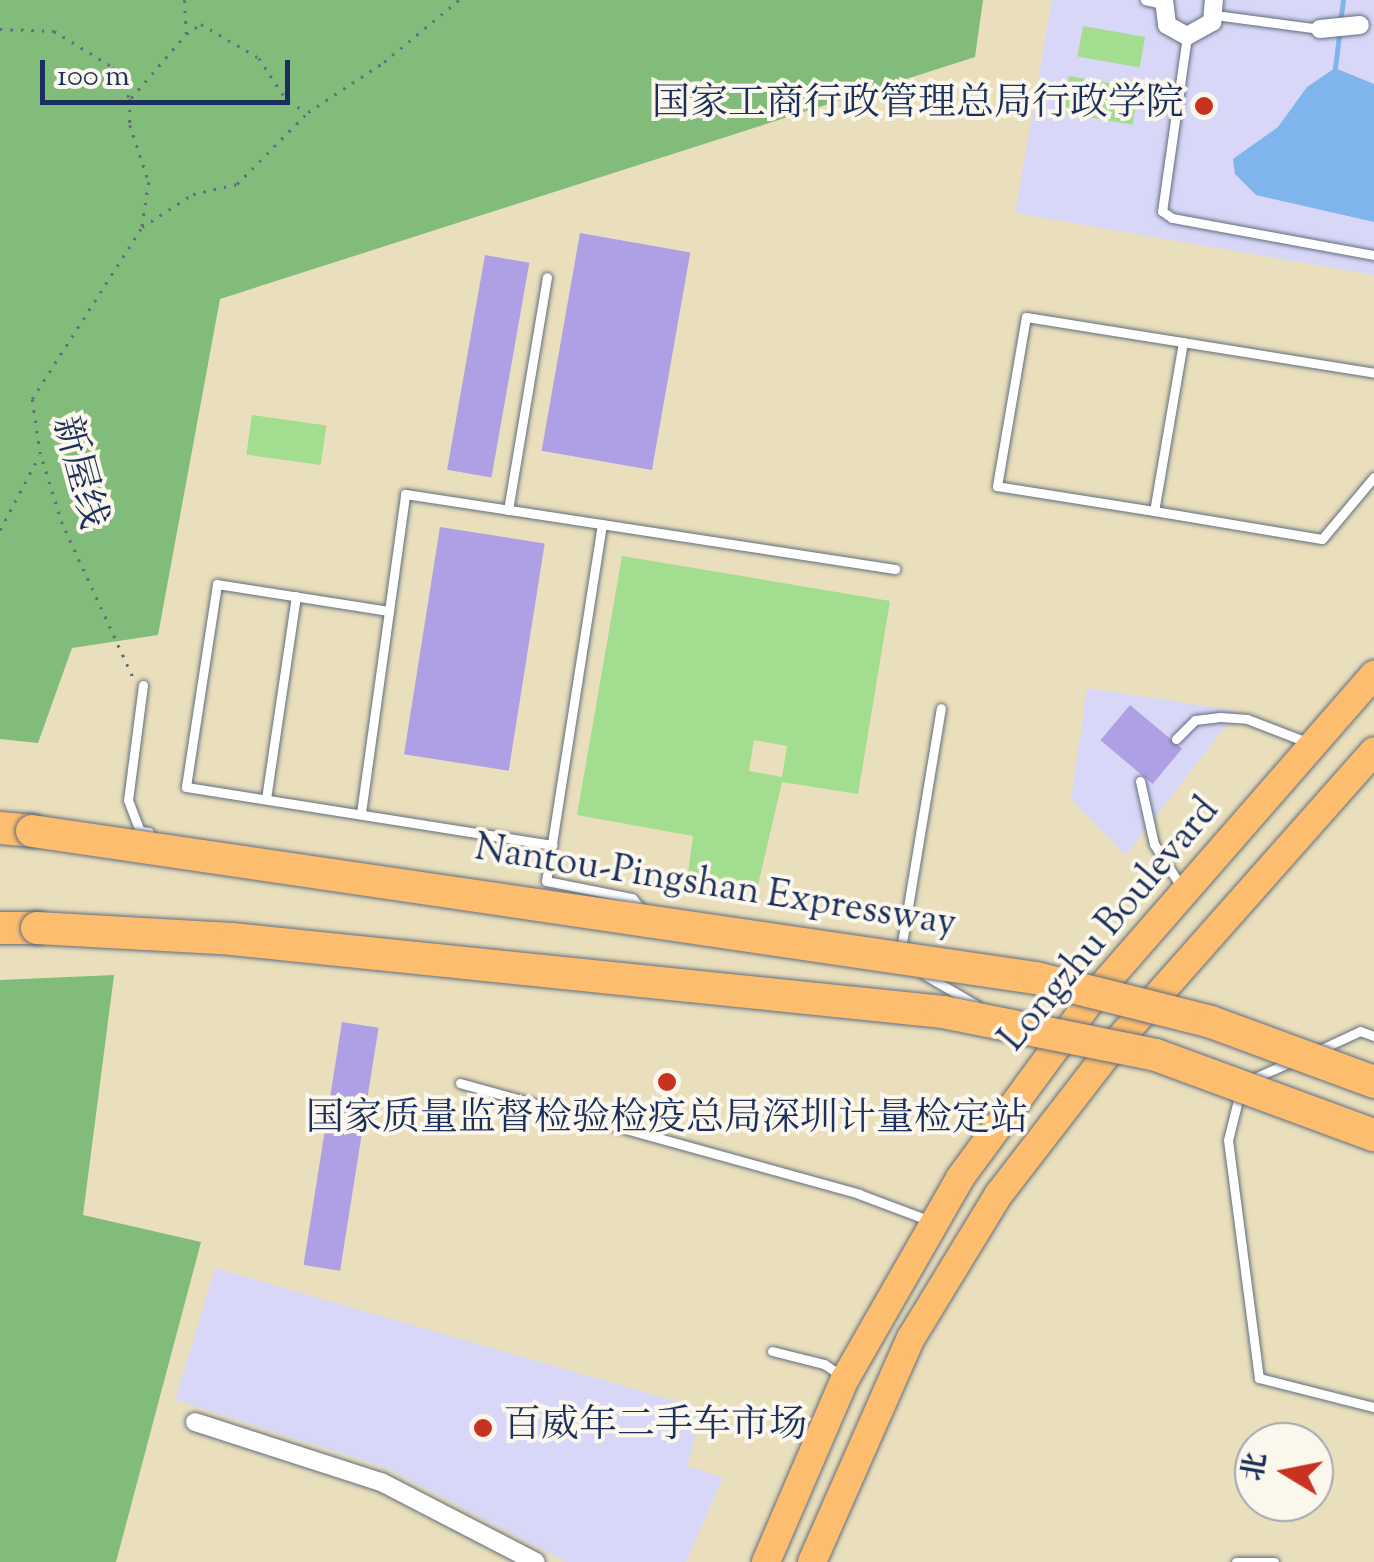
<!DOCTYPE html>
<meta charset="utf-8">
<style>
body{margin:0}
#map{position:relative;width:1374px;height:1562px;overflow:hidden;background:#e9dfbc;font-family:"Sorts Mill Goudy","Noto Serif SC",serif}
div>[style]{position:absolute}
.built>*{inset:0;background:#d8d7f8}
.green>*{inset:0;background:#a2dd90;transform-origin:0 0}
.forest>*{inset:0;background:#81bc7a}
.water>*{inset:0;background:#7fb4ed}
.stream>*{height:5px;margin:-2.5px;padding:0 2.5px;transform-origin:2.5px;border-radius:2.5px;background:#7fb4ed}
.building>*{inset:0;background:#af9fe4;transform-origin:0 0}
.path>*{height:2.5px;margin-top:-1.25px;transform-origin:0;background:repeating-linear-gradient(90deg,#636d7f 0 2.5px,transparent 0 10.5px)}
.roads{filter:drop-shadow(0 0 2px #636d7f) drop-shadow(0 0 2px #636d7f)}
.lane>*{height:9px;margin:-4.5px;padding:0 4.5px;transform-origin:4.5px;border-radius:4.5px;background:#fff}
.street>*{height:18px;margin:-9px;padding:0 9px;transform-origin:9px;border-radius:9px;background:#fff}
.primary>*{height:28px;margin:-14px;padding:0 14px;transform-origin:14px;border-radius:14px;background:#fcbd6f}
.highway>*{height:32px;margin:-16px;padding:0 16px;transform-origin:16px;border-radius:16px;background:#fcbd6f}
.bridges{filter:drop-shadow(0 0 2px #636d7f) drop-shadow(0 0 2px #636d7f)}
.highway-bridge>*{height:32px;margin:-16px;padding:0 16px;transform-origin:16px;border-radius:16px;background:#fcbd6f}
.dots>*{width:28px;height:28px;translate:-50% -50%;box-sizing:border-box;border:5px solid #fbf7ec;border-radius:50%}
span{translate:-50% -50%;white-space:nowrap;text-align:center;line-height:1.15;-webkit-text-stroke:8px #fbf7ec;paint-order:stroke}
.poi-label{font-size:38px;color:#1b2f5e}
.right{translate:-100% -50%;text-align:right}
.left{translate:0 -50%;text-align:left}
.street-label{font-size:38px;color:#1b2f5e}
.north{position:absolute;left:1234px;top:1422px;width:100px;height:100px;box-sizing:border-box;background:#fbf7ec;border:2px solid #a1a7b3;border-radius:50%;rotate:280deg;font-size:28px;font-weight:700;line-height:40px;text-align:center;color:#1b2f5e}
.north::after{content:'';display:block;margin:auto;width:35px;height:45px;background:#c8321e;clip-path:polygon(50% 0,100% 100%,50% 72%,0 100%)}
.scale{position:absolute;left:40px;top:60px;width:250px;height:45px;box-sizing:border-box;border:5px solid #1b2f5e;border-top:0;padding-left:12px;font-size:30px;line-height:35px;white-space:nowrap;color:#1b2f5e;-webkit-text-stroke:8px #fbf7ec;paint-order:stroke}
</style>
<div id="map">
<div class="built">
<i style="clip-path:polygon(1052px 0,1374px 0,1374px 275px,1015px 213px)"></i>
<i style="clip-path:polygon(1087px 688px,1237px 711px,1126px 855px,1071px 799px)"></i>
<i style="clip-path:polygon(215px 1268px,703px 1409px,687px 1466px,723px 1477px,686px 1562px,566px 1562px,386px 1468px,175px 1400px)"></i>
</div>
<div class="green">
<i style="left:1083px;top:26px;width:63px;height:31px;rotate:10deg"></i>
<i style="left:1069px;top:76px;width:71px;height:37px;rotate:10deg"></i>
<i style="left:252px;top:415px;width:75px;height:40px;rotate:8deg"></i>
<i style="clip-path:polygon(evenodd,622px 556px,890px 601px,858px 794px,782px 782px,758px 885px,688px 873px,693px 836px,577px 815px,622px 556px,754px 740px,787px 746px,782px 777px,749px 771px,754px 740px)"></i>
</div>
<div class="forest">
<i style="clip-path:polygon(0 0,983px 0,975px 57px,220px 299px,158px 635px,72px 648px,38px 743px,0 739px)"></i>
<i style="clip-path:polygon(114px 975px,83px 1215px,201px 1242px,116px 1562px,0 1562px,0 980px)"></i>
</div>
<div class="water">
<i style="clip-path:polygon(1335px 68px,1374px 84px,1374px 222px,1256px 195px,1235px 174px,1233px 159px,1278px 127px,1307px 87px)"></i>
</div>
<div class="stream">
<i style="left:1340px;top:22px;width:22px;rotate:-82deg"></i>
<i style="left:1335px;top:68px;width:35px;rotate:-83deg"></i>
</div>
<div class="building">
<i style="left:580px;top:233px;width:112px;height:221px;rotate:10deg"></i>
<i style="left:485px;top:255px;width:45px;height:218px;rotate:10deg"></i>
<i style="left:440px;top:527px;width:106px;height:230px;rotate:9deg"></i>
<i style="left:1130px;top:705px;width:68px;height:46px;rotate:40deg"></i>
<i style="left:342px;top:1022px;width:37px;height:246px;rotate:9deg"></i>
</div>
<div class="path">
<i style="left:0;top:29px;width:54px;rotate:2.1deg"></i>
<i style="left:54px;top:31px;width:69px;rotate:31.4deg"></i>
<i style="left:113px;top:67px;width:36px;rotate:62deg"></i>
<i style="left:130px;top:99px;width:26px;rotate:90deg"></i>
<i style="left:130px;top:125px;width:60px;rotate:71.6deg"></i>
<i style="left:149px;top:182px;width:46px;rotate:98.8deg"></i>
<i style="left:186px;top:34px;width:18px;rotate:-34deg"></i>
<i style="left:201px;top:24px;width:67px;rotate:30.4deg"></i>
<i style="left:259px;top:58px;width:53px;rotate:56.6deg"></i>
<i style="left:288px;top:102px;width:20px;rotate:27deg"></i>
<i style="left:131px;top:98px;width:84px;rotate:-49.3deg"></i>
<i style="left:186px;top:34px;width:34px;rotate:-93deg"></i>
<i style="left:0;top:530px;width:84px;rotate:-62.2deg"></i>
<i style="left:132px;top:676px;width:167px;rotate:-114.7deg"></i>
<i style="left:62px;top:524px;width:73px;rotate:-107.4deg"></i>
<i style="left:40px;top:454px;width:56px;rotate:-98.3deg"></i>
<i style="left:32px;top:399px;width:204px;rotate:-57.4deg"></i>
<i style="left:142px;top:227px;width:61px;rotate:-32.9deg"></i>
<i style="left:193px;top:194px;width:45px;rotate:-12.8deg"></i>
<i style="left:237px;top:184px;width:101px;rotate:-45.4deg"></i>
<i style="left:308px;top:112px;width:91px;rotate:-33.3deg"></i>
<i style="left:384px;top:62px;width:97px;rotate:-39.6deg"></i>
</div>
<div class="roads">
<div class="lane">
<i style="left:1145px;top:0;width:18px;rotate:13deg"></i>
<i style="left:1215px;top:15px;width:106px;rotate:7.6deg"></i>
<i style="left:1187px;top:36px;width:177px;rotate:98.1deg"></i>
<i style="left:1162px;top:211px;width:12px;rotate:35deg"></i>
<i style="left:1172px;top:218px;width:205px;rotate:10.4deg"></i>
<i style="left:1183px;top:342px;width:171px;rotate:99.7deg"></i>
<i style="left:1154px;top:511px;width:170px;rotate:9.5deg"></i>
<i style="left:1322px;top:539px;width:81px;rotate:-50deg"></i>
<i style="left:508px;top:510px;width:236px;rotate:-80.5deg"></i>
<i style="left:1154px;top:511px;width:159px;rotate:-171deg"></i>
<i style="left:997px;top:486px;width:171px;rotate:-80.3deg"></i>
<i style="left:1026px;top:317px;width:352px;rotate:9.1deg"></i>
<i style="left:602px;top:524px;width:361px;rotate:98.9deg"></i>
<i style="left:546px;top:881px;width:88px;rotate:11.2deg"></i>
<i style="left:632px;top:898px;width:17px;rotate:50deg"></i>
<i style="left:389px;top:611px;width:174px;rotate:-171.1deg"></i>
<i style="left:217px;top:584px;width:205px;rotate:98.7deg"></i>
<i style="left:186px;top:787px;width:371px;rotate:9deg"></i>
<i style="left:143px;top:685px;width:116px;rotate:97.4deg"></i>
<i style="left:128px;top:800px;width:33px;rotate:69deg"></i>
<i style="left:140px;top:831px;width:9px;rotate:6deg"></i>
<i style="left:1176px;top:739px;width:27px;rotate:-45deg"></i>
<i style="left:1195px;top:720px;width:25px;rotate:-7deg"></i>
<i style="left:1220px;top:717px;width:27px;rotate:4deg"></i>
<i style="left:1247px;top:719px;width:64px;rotate:21deg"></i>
<i style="left:1140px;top:781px;width:65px;rotate:77.5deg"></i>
<i style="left:1154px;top:844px;width:52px;rotate:57.5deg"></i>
<i style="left:266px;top:799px;width:205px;rotate:-81.6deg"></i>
<i style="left:361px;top:813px;width:322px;rotate:-82.1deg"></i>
<i style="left:405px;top:494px;width:496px;rotate:8.7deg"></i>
<i style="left:901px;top:949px;width:244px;rotate:-80.6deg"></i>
<i style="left:925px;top:975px;width:59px;rotate:30.5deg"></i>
<i style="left:1317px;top:1051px;width:47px;rotate:-24.9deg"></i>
<i style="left:1360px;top:1031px;width:15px;rotate:20deg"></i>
<i style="left:1252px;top:1079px;width:45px;rotate:-23.7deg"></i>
<i style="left:460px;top:1083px;width:414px;rotate:15.5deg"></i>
<i style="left:859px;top:1194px;width:77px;rotate:20.6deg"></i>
<i style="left:1240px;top:1092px;width:49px;rotate:104deg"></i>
<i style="left:1228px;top:1140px;width:240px;rotate:82.6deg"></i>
<i style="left:1259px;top:1378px;width:119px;rotate:14.2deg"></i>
<i style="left:772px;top:1351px;width:54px;rotate:14deg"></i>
<i style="left:824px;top:1364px;width:23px;rotate:34deg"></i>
<i style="left:1236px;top:1562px;width:38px"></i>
</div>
<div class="street">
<i style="left:1164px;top:0;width:25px;rotate:83deg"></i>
<i style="left:1167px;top:25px;width:23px;rotate:29deg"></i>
<i style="left:1187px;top:36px;width:29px;rotate:-29deg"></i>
<i style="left:1212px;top:22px;width:22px;rotate:-85deg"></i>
<i style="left:1320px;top:29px;width:40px;rotate:-5.7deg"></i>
<i style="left:195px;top:1422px;width:195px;rotate:17.9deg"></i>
<i style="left:381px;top:1482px;width:174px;rotate:27.3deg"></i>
</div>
<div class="primary">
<i style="left:766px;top:1562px;width:199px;rotate:-66.7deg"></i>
<i style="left:845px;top:1379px;width:232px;rotate:-60.2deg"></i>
<i style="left:960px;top:1178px;width:223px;rotate:-53.7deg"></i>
<i style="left:1092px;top:998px;width:429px;rotate:-48.9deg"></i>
<i style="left:812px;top:1562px;width:245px;rotate:-66.2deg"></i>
<i style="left:911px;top:1338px;width:169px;rotate:-58.6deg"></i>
<i style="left:999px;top:1194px;width:188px;rotate:-52.3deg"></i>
<i style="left:1114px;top:1045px;width:392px;rotate:-48.5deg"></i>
</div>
<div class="highway">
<i style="left:0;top:828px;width:32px;rotate:5deg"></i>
<i style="left:0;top:928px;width:37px"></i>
</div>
</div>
<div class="bridges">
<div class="highway-bridge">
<i style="left:32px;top:831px;width:1015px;rotate:8.33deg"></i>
<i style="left:1036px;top:978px;width:180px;rotate:14.1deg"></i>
<i style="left:1211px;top:1022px;width:174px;rotate:20.2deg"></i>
<i style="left:37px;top:928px;width:195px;rotate:3.2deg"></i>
<i style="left:232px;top:939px;width:715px;rotate:5.86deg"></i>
<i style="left:943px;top:1012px;width:217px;rotate:11.4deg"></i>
<i style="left:1156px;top:1055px;width:232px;rotate:20.2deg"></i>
</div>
</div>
<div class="dots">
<i style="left:1204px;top:106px;background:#c8321e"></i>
<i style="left:667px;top:1082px;background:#c8321e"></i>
<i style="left:483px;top:1428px;background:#c8321e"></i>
</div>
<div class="poi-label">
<span class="right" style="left:1184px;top:106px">国家工商行政管理总局行政学院</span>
<span style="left:667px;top:1121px">国家质量监督检验检疫总局深圳计量检定站</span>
<span class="left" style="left:503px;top:1428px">百威年二手车市场</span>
</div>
<div class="street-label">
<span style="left:77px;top:473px;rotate:75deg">新屋线</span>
<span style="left:715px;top:888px;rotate:9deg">Nantou-Pingshan Expressway</span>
<span style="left:1111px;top:926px;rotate:-50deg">Longzhu Boulevard</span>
</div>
<div class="north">北</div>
<div class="scale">100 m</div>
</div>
